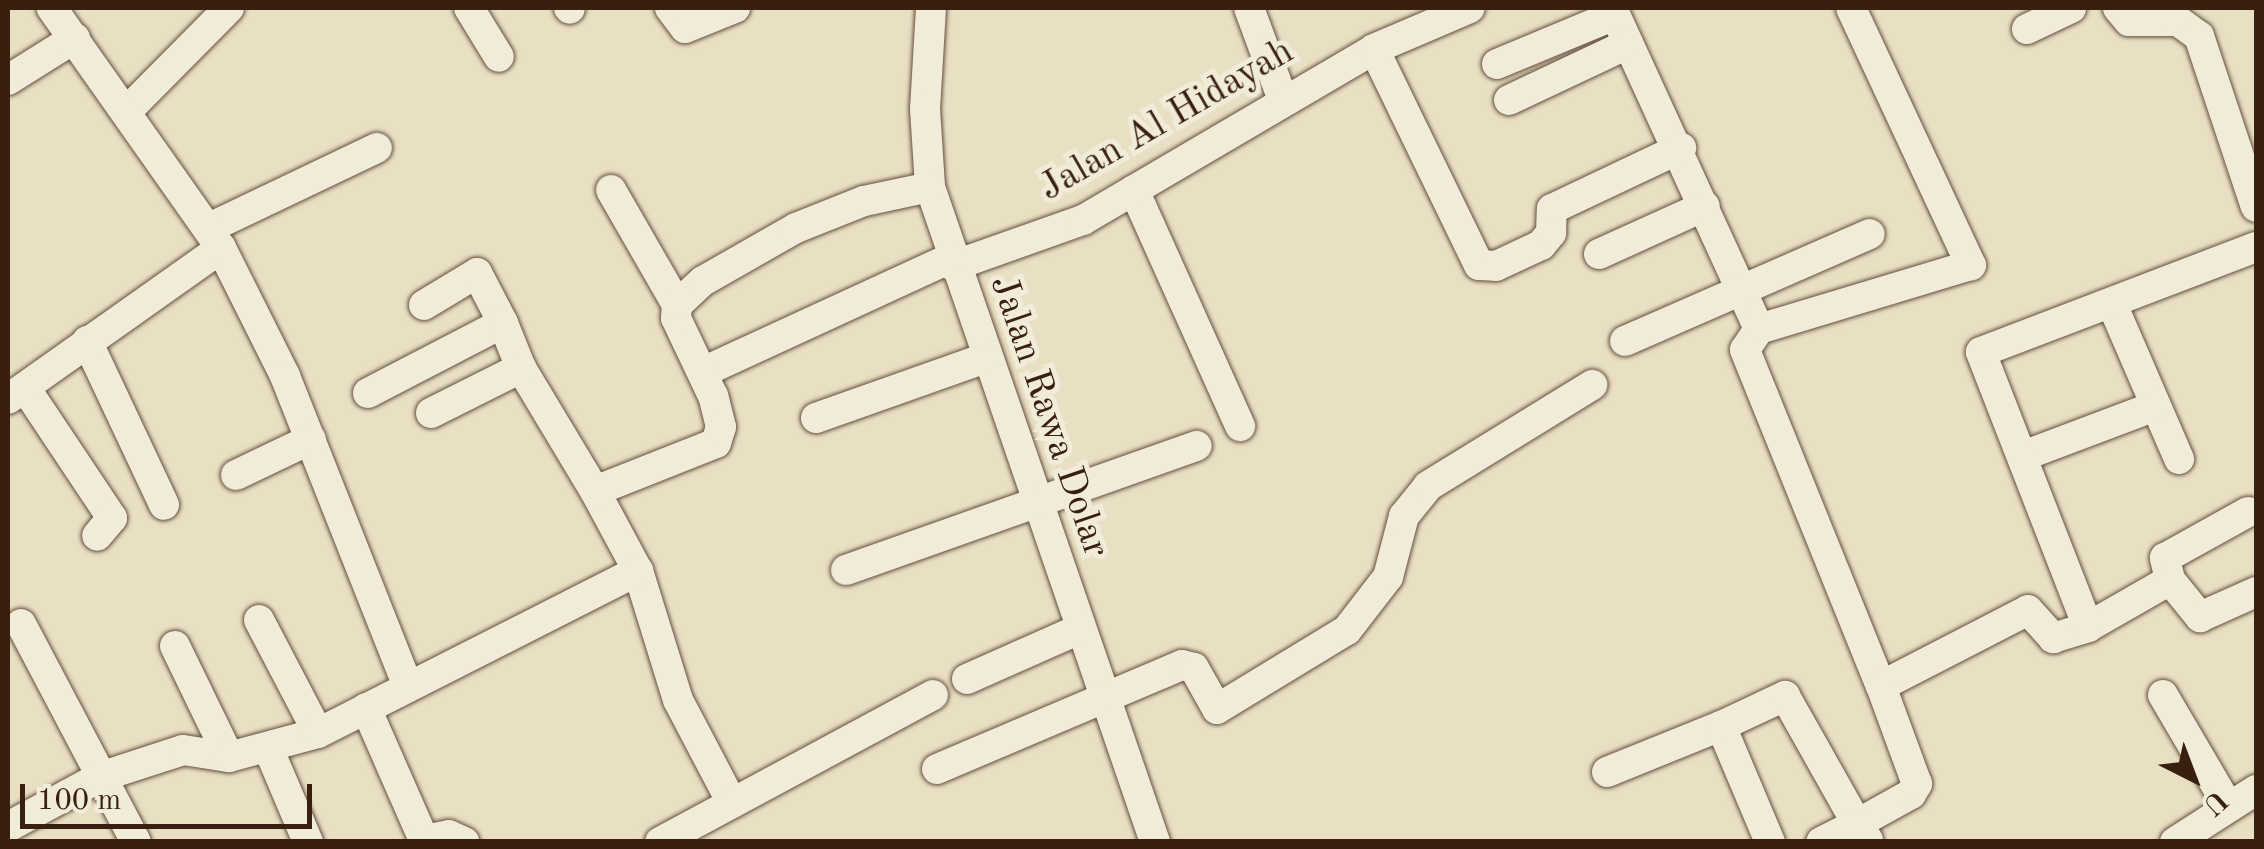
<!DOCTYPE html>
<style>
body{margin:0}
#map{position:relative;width:2264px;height:849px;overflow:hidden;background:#e9e0c4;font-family:"Old Standard TT",serif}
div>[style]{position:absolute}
.roads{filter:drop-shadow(0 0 2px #644f3d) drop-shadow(0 0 2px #644f3d)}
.minor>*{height:30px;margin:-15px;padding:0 15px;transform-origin:15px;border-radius:15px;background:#f1ebd9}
span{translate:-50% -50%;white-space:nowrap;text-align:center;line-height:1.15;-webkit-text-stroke:10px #f1ebd9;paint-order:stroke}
.street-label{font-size:38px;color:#381f10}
.frame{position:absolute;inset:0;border:10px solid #381f10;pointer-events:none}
.north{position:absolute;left:2144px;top:729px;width:100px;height:100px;-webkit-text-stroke:8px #f1ebd9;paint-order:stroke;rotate:138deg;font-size:28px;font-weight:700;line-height:40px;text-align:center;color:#381f10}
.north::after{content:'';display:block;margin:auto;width:35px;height:45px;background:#381f10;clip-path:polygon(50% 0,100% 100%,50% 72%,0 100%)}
.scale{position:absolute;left:20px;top:784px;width:292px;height:45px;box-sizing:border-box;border:5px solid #381f10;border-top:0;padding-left:12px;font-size:30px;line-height:35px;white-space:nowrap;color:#381f10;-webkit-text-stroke:8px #f1ebd9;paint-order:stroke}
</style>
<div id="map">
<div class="roads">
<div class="minor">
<i style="left:469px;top:8px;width:57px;rotate:58.5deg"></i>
<i style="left:569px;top:8px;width:1px;rotate:45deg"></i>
<i style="left:670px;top:8px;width:25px;rotate:53deg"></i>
<i style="left:685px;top:28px;width:54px;rotate:-21.8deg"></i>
<i style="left:931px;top:8px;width:101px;rotate:93.4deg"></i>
<i style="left:925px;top:109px;width:78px;rotate:86.3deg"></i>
<i style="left:930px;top:187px;width:693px;rotate:71.04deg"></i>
<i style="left:1249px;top:8px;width:98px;rotate:69.7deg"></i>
<i style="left:1612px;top:8px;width:353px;rotate:65.4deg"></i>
<i style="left:1851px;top:8px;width:284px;rotate:65deg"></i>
<i style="left:1971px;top:265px;width:221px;rotate:163.2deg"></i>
<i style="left:1759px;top:329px;width:25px;rotate:124deg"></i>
<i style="left:1745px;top:350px;width:362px;rotate:68deg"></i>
<i style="left:1881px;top:686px;width:165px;rotate:-27.3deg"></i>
<i style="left:2028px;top:610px;width:38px;rotate:48deg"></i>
<i style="left:2053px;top:638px;width:37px;rotate:-17deg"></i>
<i style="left:2088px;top:627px;width:95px;rotate:-29.8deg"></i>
<i style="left:2170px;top:580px;width:23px;rotate:-103deg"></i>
<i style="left:2165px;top:558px;width:95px;rotate:-29deg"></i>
<i style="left:2118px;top:8px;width:17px;rotate:50deg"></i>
<i style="left:2129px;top:21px;width:49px"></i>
<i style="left:2178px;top:21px;width:26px;rotate:36deg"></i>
<i style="left:2199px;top:36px;width:180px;rotate:71.6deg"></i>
<i style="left:2027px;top:29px;width:49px;rotate:-25.5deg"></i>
<i style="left:1374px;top:49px;width:240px;rotate:64.1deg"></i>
<i style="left:1479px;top:265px;width:17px;rotate:3deg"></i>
<i style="left:1496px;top:266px;width:50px;rotate:-25deg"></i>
<i style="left:1541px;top:245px;width:16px;rotate:-50deg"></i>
<i style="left:1551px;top:233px;width:24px;rotate:-88deg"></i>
<i style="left:1552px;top:209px;width:143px;rotate:-25.3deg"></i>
<i style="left:1497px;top:64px;width:128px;rotate:-22.6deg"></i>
<i style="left:8px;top:80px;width:79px;rotate:-32.1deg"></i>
<i style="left:1509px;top:100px;width:132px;rotate:-25.2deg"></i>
<i style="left:127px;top:111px;width:145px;rotate:-45.3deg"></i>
<i style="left:611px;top:190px;width:133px;rotate:60.1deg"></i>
<i style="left:1134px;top:190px;width:259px;rotate:65.8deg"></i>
<i style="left:209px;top:228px;width:186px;rotate:-25.5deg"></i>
<i style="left:221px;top:248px;width:143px;rotate:63.4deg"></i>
<i style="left:285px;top:376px;width:334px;rotate:68.4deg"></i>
<i style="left:1599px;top:254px;width:116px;rotate:-24.4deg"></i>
<i style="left:953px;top:266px;width:138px;rotate:-19.5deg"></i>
<i style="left:1083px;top:220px;width:338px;rotate:-30.4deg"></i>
<i style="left:1374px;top:49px;width:104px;rotate:-23.1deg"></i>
<i style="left:2112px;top:304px;width:169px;rotate:66.6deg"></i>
<i style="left:424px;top:305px;width:62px;rotate:-31.1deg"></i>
<i style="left:477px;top:273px;width:56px;rotate:62.5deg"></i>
<i style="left:87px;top:341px;width:181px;rotate:64.8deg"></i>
<i style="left:1625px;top:341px;width:267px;rotate:-23.6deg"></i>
<i style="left:703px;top:372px;width:273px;rotate:-24.7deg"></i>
<i style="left:26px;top:389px;width:155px;rotate:56.3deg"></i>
<i style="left:112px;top:518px;width:23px;rotate:130deg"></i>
<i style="left:368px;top:393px;width:152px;rotate:-27.4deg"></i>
<i style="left:503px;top:323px;width:48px;rotate:68.2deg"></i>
<i style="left:521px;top:368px;width:144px;rotate:59deg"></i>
<i style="left:8px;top:399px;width:261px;rotate:-35.3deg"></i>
<i style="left:221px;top:248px;width:294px;rotate:-125.2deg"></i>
<i style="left:431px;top:413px;width:101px;rotate:-26.6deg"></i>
<i style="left:816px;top:418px;width:179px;rotate:-19.5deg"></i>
<i style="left:2023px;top:456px;width:141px;rotate:-20.7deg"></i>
<i style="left:236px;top:475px;width:83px;rotate:-25.6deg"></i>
<i style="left:846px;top:570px;width:372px;rotate:-19.5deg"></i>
<i style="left:2170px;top:580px;width:48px;rotate:51deg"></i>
<i style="left:2200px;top:617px;width:61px;rotate:-24.1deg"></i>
<i style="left:259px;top:620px;width:127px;rotate:62.4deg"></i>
<i style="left:21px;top:624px;width:246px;rotate:62.2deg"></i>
<i style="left:2088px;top:627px;width:295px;rotate:-111.3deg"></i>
<i style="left:1981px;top:352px;width:294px;rotate:-20.9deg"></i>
<i style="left:175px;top:646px;width:123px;rotate:64.1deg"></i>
<i style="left:967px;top:679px;width:124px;rotate:-23.9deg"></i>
<i style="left:2163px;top:695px;width:129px;rotate:59.6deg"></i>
<i style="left:366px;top:708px;width:144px;rotate:66.3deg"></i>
<i style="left:424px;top:840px;width:25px;rotate:-11deg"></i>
<i style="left:449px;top:835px;width:17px;rotate:25deg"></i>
<i style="left:269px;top:750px;width:100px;rotate:67deg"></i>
<i style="left:937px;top:769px;width:266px;rotate:-23deg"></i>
<i style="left:1182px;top:665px;width:12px;rotate:14deg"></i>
<i style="left:1194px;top:668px;width:47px;rotate:60.7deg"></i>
<i style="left:1217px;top:709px;width:152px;rotate:-31.3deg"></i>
<i style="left:1347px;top:630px;width:67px;rotate:-52.3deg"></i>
<i style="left:1388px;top:577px;width:63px;rotate:-75.3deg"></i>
<i style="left:1404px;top:516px;width:38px;rotate:-51deg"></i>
<i style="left:1428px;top:486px;width:193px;rotate:-31.6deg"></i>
<i style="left:1607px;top:772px;width:123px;rotate:-22deg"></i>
<i style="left:732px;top:803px;width:116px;rotate:-117.7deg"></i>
<i style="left:678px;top:700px;width:135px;rotate:-107.2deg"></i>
<i style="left:638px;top:571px;width:91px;rotate:-118.3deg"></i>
<i style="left:595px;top:491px;width:130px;rotate:-21.6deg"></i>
<i style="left:716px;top:443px;width:17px;rotate:-73deg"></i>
<i style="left:721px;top:427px;width:32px;rotate:-104deg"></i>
<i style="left:713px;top:396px;width:86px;rotate:-115.4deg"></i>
<i style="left:676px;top:318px;width:13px;rotate:-86deg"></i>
<i style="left:677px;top:305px;width:35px;rotate:-43deg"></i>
<i style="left:703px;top:281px;width:107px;rotate:-29.7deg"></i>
<i style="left:796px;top:228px;width:73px;rotate:-21.7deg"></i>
<i style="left:864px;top:201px;width:67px;rotate:-12deg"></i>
<i style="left:8px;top:827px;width:105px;rotate:-28.5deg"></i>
<i style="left:100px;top:777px;width:87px;rotate:-18deg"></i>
<i style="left:183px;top:750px;width:47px;rotate:8.7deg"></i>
<i style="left:229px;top:757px;width:92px;rotate:-15.1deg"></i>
<i style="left:318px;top:733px;width:359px;rotate:-26.9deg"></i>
<i style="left:1868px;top:840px;width:19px;rotate:-125deg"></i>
<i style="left:1857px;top:824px;width:62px;rotate:-29.1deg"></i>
<i style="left:1911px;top:794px;width:12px;rotate:-59deg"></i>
<i style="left:1917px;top:784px;width:104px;rotate:-110.2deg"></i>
<i style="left:660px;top:842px;width:310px;rotate:-28.3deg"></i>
<i style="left:1770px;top:842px;width:126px;rotate:-112.9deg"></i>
<i style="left:1721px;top:726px;width:71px;rotate:-25.1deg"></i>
<i style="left:1785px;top:696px;width:147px;rotate:60.6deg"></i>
<i style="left:1857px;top:824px;width:40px;rotate:153.4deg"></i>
<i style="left:2175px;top:842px;width:96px;rotate:-32.7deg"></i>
</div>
</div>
<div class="street-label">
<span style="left:1167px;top:121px;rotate:-30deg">Jalan Al Hidayah</span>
<span style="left:1048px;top:417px;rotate:71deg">Jalan Rawa Dolar</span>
</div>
<div class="frame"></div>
<div class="north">U</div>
<div class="scale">100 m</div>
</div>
